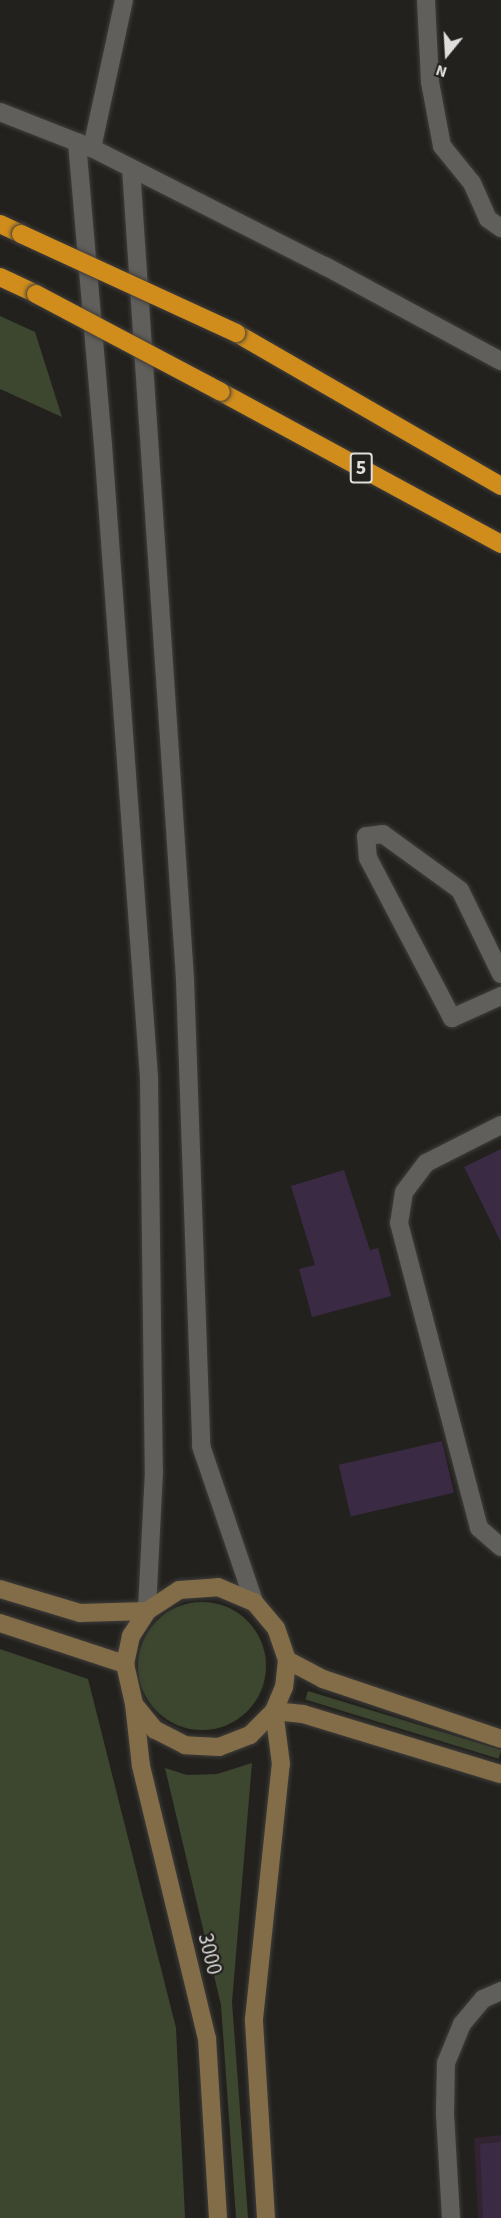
<!DOCTYPE html>
<style>
body{margin:0}
#map{position:relative;width:501px;height:2218px;overflow:hidden;background:#22211d;font-family:"Source Sans 3",sans-serif}
div>[style]{position:absolute}
.education>*{inset:0;background:#31232f}
.green>*{inset:0;background:#3d462f;transform-origin:0 0}
.round{border-radius:50%}
.building>*{inset:0;background:#3b2a43;transform-origin:0 0}
.roads{filter:drop-shadow(0 0 2px #3f3d3b) drop-shadow(0 0 2px #3f3d3b)}
.street>*{height:18px;margin:-9px;padding:0 9px;transform-origin:9px;border-radius:9px;background:#615f5b}
.secondary>*{height:18px;margin:-9px;padding:0 9px;transform-origin:9px;border-radius:9px;background:#826d48}
.highway>*{height:18px;margin:-9px;padding:0 9px;transform-origin:9px;border-radius:9px;background:#d08d1c}
.bridges{filter:drop-shadow(0 0 2px #3f3d3b) drop-shadow(0 0 2px #3f3d3b)}
.highway-bridge>*{height:18px;margin:-9px;padding:0 9px;transform-origin:9px;border-radius:9px;background:#d08d1c}
span{translate:-50% -50%;white-space:nowrap;text-align:center;line-height:1.15;-webkit-text-stroke:4.5px #22211d;paint-order:stroke}
.shield-label span{padding:2px 4px;background:#22211d;border:2px solid;border-radius:4px;-webkit-text-stroke-width:0}
.shield-label{font-size:20px;color:#dfdedc;font-weight:700}
.street-label{font-size:21px;color:#dfdedc}
.north{position:absolute;left:417px;top:24px;width:60px;height:60px;-webkit-text-stroke:4px #22211d;paint-order:stroke;rotate:198deg;font-size:16px;font-weight:700;line-height:24px;text-align:center;color:#dfdedc}
.north::after{content:'';display:block;margin:auto;width:21px;height:27px;background:#dfdedc;clip-path:polygon(50% 0,100% 100%,50% 72%,0 100%)}
</style>
<div id="map">
<div class="education">
<i style="clip-path:polygon(501px 2135px,501px 2218px,478px 2218px,474px 2138px)"></i>
</div>
<div class="green">
<i style="clip-path:polygon(0 316px,35px 332px,62px 417px,0 389px)"></i>
<i class="round" style="left:138px;top:1602px;width:128px;height:128px"></i>
<i style="clip-path:polygon(0 1649px,88px 1679px,176px 2028px,185px 2218px,0 2218px)"></i>
<i style="left:308px;top:1691px;width:202px;height:9px;rotate:17deg"></i>
<i style="clip-path:polygon(252px 1763px,232px 2002px,248px 2218px,236px 2218px,221px 2005px,165px 1768px,187px 1775px,217px 1774px)"></i>
</div>
<div class="building">
<i style="clip-path:polygon(501px 1149px,501px 1242px,464px 1167px)"></i>
<i style="clip-path:polygon(344px 1170px,370px 1250px,378px 1248px,391px 1296px,312px 1317px,299px 1269px,315px 1265px,291px 1186px)"></i>
<i style="left:442px;top:1441px;width:53px;height:106px;rotate:77deg"></i>
<i style="clip-path:polygon(501px 2142px,501px 2218px,483px 2218px,480px 2144px)"></i>
</div>
<div class="roads">
<div class="street">
<i style="left:426px;top:0;width:82px;rotate:87.2deg"></i>
<i style="left:430px;top:82px;width:65px;rotate:79.4deg"></i>
<i style="left:442px;top:146px;width:48px;rotate:51deg"></i>
<i style="left:472px;top:183px;width:39px;rotate:66deg"></i>
<i style="left:488px;top:219px;width:16px;rotate:35deg"></i>
<i style="left:0;top:112px;width:99px;rotate:21.4deg"></i>
<i style="left:92px;top:148px;width:261px;rotate:26.9deg"></i>
<i style="left:325px;top:266px;width:200px;rotate:28.4deg"></i>
<i style="left:77px;top:142px;width:304px;rotate:85.1deg"></i>
<i style="left:103px;top:445px;width:635px;rotate:85.84deg"></i>
<i style="left:149px;top:1078px;width:393px;rotate:89.3deg"></i>
<i style="left:154px;top:1471px;width:140px;rotate:92.9deg"></i>
<i style="left:92px;top:148px;width:151px;rotate:-77.8deg"></i>
<i style="left:131px;top:168px;width:813px;rotate:86.19deg"></i>
<i style="left:185px;top:979px;width:467px;rotate:88deg"></i>
<i style="left:201px;top:1446px;width:165px;rotate:71.2deg"></i>
<i style="left:501px;top:974px;width:93px;rotate:-116deg"></i>
<i style="left:460px;top:890px;width:95px;rotate:-144deg"></i>
<i style="left:383px;top:834px;width:17px;rotate:173deg"></i>
<i style="left:366px;top:836px;width:22px;rotate:85deg"></i>
<i style="left:368px;top:858px;width:181px;rotate:62.3deg"></i>
<i style="left:452px;top:1018px;width:54px;rotate:-24.2deg"></i>
<i style="left:501px;top:1125px;width:84px;rotate:153.1deg"></i>
<i style="left:426px;top:1163px;width:36px;rotate:127deg"></i>
<i style="left:404px;top:1192px;width:31px;rotate:99deg"></i>
<i style="left:399px;top:1223px;width:315px;rotate:75.3deg"></i>
<i style="left:479px;top:1528px;width:29px;rotate:41deg"></i>
<i style="left:451px;top:2218px;width:105px;rotate:-93.3deg"></i>
<i style="left:445px;top:2113px;width:50px;rotate:-88.9deg"></i>
<i style="left:446px;top:2063px;width:42px;rotate:-67.7deg"></i>
<i style="left:462px;top:2024px;width:33px;rotate:-50deg"></i>
<i style="left:483px;top:1999px;width:20px;rotate:-24deg"></i>
</div>
<div class="secondary">
<i style="left:0;top:1589px;width:84px;rotate:16.7deg"></i>
<i style="left:80px;top:1613px;width:67px;rotate:-1.7deg"></i>
<i style="left:0;top:1623px;width:132px;rotate:18.2deg"></i>
<i style="left:287px;top:1660px;width:27px;rotate:96deg"></i>
<i style="left:284px;top:1687px;width:26px;rotate:113deg"></i>
<i style="left:274px;top:1711px;width:34px;rotate:135deg"></i>
<i style="left:250px;top:1735px;width:33px;rotate:159deg"></i>
<i style="left:219px;top:1747px;width:34px;rotate:-177deg"></i>
<i style="left:185px;top:1745px;width:34px;rotate:-153deg"></i>
<i style="left:155px;top:1730px;width:33px;rotate:-129deg"></i>
<i style="left:134px;top:1704px;width:41px;rotate:-102.7deg"></i>
<i style="left:125px;top:1664px;width:29px;rotate:-78deg"></i>
<i style="left:131px;top:1636px;width:30px;rotate:-57deg"></i>
<i style="left:147px;top:1611px;width:38px;rotate:-33deg"></i>
<i style="left:179px;top:1590px;width:39px;rotate:-4deg"></i>
<i style="left:218px;top:1587px;width:39px;rotate:23deg"></i>
<i style="left:254px;top:1602px;width:34px;rotate:50deg"></i>
<i style="left:276px;top:1628px;width:34px;rotate:71deg"></i>
<i style="left:287px;top:1660px;width:41px;rotate:27.8deg"></i>
<i style="left:323px;top:1679px;width:188px;rotate:18.6deg"></i>
<i style="left:134px;top:1704px;width:62px;rotate:83.6deg"></i>
<i style="left:141px;top:1766px;width:280px;rotate:76.4deg"></i>
<i style="left:207px;top:2038px;width:180px;rotate:86.5deg"></i>
<i style="left:266px;top:2218px;width:199px;rotate:-93.5deg"></i>
<i style="left:254px;top:2019px;width:256px;rotate:-84deg"></i>
<i style="left:281px;top:1764px;width:53px;rotate:-97.5deg"></i>
<i style="left:274px;top:1711px;width:29px;rotate:6deg"></i>
<i style="left:303px;top:1714px;width:207px;rotate:16.9deg"></i>
</div>
<div class="highway">
<i style="left:0;top:224px;width:23px;rotate:25deg"></i>
<i style="left:0;top:277px;width:40px;rotate:25deg"></i>
<i style="left:236px;top:333px;width:306px;rotate:30deg"></i>
<i style="left:221px;top:392px;width:319px;rotate:28.5deg"></i>
</div>
</div>
<div class="bridges">
<div class="highway-bridge">
<i style="left:21px;top:234px;width:237px;rotate:24.7deg"></i>
<i style="left:36px;top:294px;width:209px;rotate:27.9deg"></i>
</div>
</div>
<div class="shield-label">
<span style="left:361px;top:468px">5</span>
</div>
<div class="street-label">
<span style="left:210px;top:1954px;rotate:76deg">3000</span>
</div>
<div class="north">N</div>
</div>
